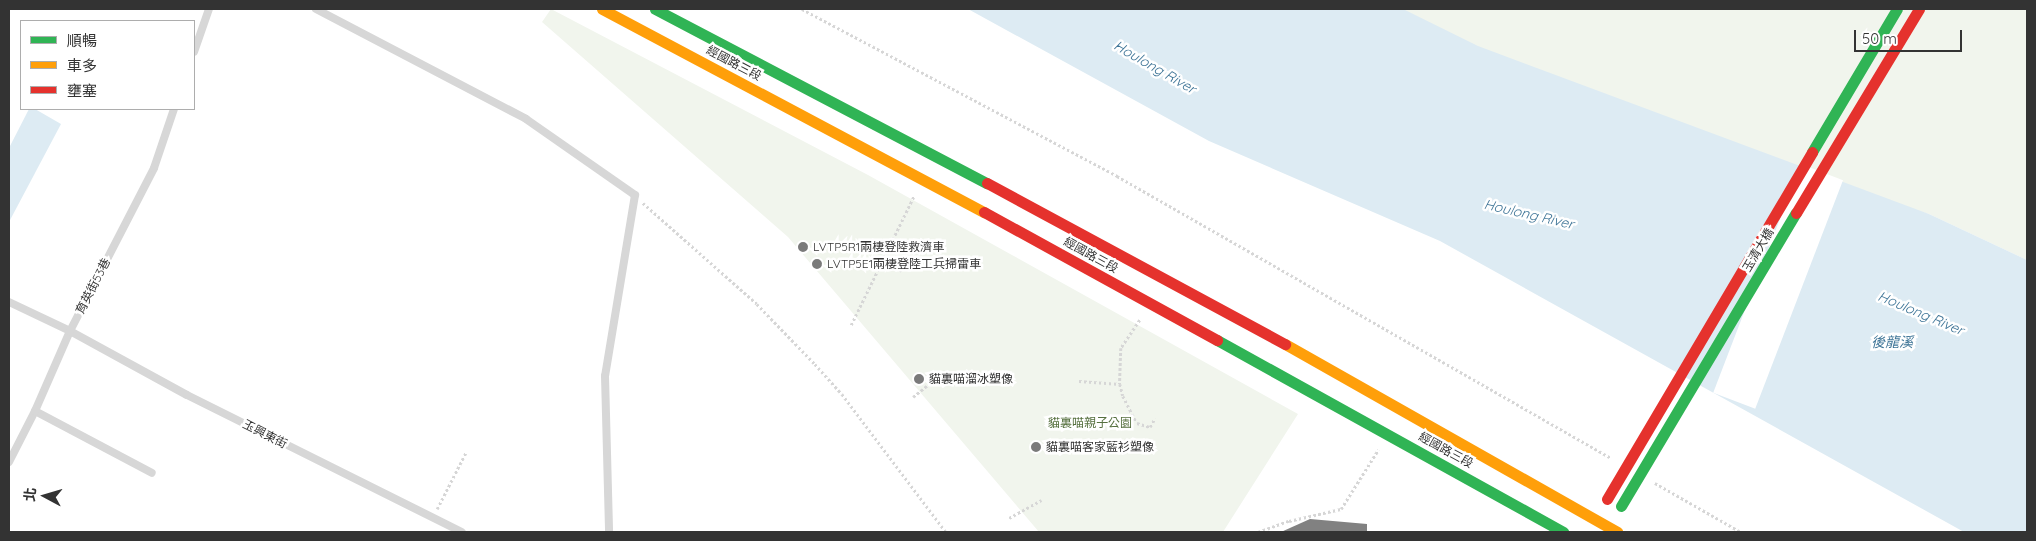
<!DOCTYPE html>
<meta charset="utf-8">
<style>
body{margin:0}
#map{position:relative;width:2036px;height:541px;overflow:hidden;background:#fff;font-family:Quicksand,"Noto Sans TC",sans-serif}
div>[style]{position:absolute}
.green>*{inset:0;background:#f1f5ed}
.water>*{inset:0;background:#ddebf3}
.pier>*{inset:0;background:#fff;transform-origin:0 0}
.building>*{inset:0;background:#818181}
.path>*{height:2.5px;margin-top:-1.25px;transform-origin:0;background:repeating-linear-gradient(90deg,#d6d6d6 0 2.5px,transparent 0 5px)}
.lane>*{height:8px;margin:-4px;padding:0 4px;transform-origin:4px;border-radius:4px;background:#d7d7d7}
.fast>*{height:11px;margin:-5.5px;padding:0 5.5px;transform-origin:5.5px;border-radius:5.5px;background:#30b455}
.slow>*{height:11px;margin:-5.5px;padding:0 5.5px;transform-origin:5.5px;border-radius:5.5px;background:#ff9f0a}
.jam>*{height:11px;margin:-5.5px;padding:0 5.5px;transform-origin:5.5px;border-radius:5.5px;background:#e5322d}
.fast-bridge>*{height:11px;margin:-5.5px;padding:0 5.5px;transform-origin:5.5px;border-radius:5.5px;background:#30b455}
.jam-bridge>*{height:11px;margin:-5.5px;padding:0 5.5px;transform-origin:5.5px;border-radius:5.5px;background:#e5322d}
.dots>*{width:14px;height:14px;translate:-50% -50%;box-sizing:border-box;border:2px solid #fff;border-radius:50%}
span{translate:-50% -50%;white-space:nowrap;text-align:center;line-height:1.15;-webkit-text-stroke:5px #fff;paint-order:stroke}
.street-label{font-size:12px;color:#333}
.poi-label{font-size:12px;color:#333}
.left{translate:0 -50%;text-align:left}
.park-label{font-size:12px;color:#56703f}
.water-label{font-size:14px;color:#3f7597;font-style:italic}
.frame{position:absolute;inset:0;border:10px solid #333;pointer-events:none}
.legend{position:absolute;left:20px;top:20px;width:175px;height:90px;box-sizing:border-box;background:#fff;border:1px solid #adadad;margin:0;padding:6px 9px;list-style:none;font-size:15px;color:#333}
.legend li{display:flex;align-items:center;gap:10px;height:25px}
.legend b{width:25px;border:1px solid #adadad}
.north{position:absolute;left:20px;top:471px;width:50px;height:50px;-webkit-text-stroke:4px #fff;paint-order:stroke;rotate:276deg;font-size:14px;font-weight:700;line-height:20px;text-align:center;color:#333}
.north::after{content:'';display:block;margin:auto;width:18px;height:22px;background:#333;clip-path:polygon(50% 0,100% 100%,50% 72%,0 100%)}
.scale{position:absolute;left:1854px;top:30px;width:108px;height:22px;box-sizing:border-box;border:2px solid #333;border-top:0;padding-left:6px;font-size:15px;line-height:18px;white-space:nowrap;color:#333;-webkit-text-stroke:4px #fff;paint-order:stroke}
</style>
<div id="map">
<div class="green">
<i style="clip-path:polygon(551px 9px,868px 175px,1298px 414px,1223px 532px,1039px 532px,788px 237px,542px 22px)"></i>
<i style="clip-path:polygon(1188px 9px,2027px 9px,2027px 260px,1929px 214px)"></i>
</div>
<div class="water">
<i style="clip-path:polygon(968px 9px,1403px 9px,1478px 46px,1929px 214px,2027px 260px,2027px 532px,1964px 532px,1440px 241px,1209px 141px)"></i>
<i style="clip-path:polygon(29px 109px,35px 109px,61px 124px,9px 222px,9px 148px)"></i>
</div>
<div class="pier">
<i style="left:1801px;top:164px;width:45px;height:245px;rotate:21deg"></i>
</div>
<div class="building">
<i style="clip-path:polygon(1310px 519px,1367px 524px,1367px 532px,1281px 532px)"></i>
</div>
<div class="path">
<i style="left:802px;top:9px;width:357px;rotate:27.9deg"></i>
<i style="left:1117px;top:176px;width:569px;rotate:29.72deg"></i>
<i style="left:643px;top:203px;width:152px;rotate:41.5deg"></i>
<i style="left:757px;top:304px;width:83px;rotate:46deg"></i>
<i style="left:815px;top:364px;width:40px;rotate:48deg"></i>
<i style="left:842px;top:394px;width:173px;rotate:53deg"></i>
<i style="left:884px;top:258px;width:22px;rotate:36deg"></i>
<i style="left:1140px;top:320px;width:34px;rotate:124deg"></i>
<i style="left:1121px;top:348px;width:36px;rotate:92deg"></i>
<i style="left:1120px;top:384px;width:12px;rotate:76deg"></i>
<i style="left:1123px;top:396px;width:30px;rotate:63deg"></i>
<i style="left:1137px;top:423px;width:14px;rotate:17deg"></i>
<i style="left:1150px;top:427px;width:10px;rotate:-61deg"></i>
<i style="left:851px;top:325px;width:144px;rotate:-64deg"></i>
<i style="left:1079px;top:381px;width:41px;rotate:4.2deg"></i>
<i style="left:913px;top:397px;width:41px;rotate:-39.1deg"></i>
<i style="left:1655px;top:483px;width:99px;rotate:29.7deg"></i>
<i style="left:437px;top:509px;width:64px;rotate:-63deg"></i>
<i style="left:1009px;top:518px;width:37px;rotate:-29deg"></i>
<i style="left:1258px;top:532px;width:33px;rotate:-20deg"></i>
<i style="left:1289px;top:521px;width:53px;rotate:-13deg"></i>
<i style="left:1341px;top:509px;width:70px;rotate:-57.9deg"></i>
</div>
<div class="lane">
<i style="left:316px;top:9px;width:237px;rotate:27.6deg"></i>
<i style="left:526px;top:119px;width:133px;rotate:34.9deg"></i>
<i style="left:635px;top:195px;width:183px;rotate:99.4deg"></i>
<i style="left:605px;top:376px;width:156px;rotate:88.5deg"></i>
<i style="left:194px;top:52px;width:46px;rotate:-70.8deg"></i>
<i style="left:9px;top:302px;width:68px;rotate:25.4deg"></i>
<i style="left:70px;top:331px;width:133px;rotate:28.7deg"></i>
<i style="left:187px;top:395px;width:307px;rotate:26.5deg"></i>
<i style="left:35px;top:411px;width:132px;rotate:27.9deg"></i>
<i style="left:9px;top:462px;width:57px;rotate:-63deg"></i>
<i style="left:35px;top:411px;width:87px;rotate:-66.4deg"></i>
<i style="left:70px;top:331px;width:183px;rotate:-62.7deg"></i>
<i style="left:154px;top:168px;width:62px;rotate:-71.3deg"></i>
</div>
<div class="fast">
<i style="left:655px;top:9px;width:375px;rotate:27.7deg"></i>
<i style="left:1217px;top:340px;width:396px;rotate:29deg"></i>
</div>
<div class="slow">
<i style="left:602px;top:9px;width:433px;rotate:28deg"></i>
<i style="left:1285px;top:344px;width:382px;rotate:29.5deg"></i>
</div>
<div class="jam">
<i style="left:987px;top:183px;width:339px;rotate:28.4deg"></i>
<i style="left:984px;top:212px;width:266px;rotate:28.8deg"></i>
</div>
<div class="fast-bridge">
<i style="left:1812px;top:152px;width:166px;rotate:-59.3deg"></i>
<i style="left:1621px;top:506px;width:341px;rotate:-59.2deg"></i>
</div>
<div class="jam-bridge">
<i style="left:1796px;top:213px;width:238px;rotate:-58.9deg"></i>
<i style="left:1607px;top:499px;width:403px;rotate:-59.4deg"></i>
</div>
<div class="dots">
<i style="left:803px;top:247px;background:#7a7a7a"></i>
<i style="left:817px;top:264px;background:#7a7a7a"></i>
<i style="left:919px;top:379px;background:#7a7a7a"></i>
<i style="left:1036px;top:447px;background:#7a7a7a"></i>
</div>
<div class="street-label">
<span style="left:734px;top:63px;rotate:28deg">經國路三段</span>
<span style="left:1758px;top:250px;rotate:-59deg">玉清大橋</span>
<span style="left:1091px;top:255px;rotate:29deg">經國路三段</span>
<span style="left:93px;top:286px;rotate:-63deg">育英街53巷</span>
<span style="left:265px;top:434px;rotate:27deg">玉興東街</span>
<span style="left:1446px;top:450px;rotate:29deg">經國路三段</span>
</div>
<div class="poi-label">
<span class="left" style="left:813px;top:247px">LVTP5R1兩棲登陸救濟車</span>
<span class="left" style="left:827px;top:264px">LVTP5E1兩棲登陸工兵掃雷車</span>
<span class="left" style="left:929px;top:379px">貓裏喵溜冰塑像</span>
<span class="left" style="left:1046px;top:447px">貓裏喵客家藍衫塑像</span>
</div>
<div class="park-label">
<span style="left:1090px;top:423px">貓裏喵親子公園</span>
</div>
<div class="water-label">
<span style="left:1155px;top:67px;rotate:30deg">Houlong River</span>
<span style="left:1529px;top:214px;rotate:13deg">Houlong River</span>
<span style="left:1921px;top:313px;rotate:23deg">Houlong River</span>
<span style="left:1892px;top:342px">後龍溪</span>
</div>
<div class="frame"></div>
<ul class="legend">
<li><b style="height:6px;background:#30b455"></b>順暢</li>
<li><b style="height:6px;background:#ff9f0a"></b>車多</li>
<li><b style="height:6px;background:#e5322d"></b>壅塞</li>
</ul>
<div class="north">北</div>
<div class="scale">50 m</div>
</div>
